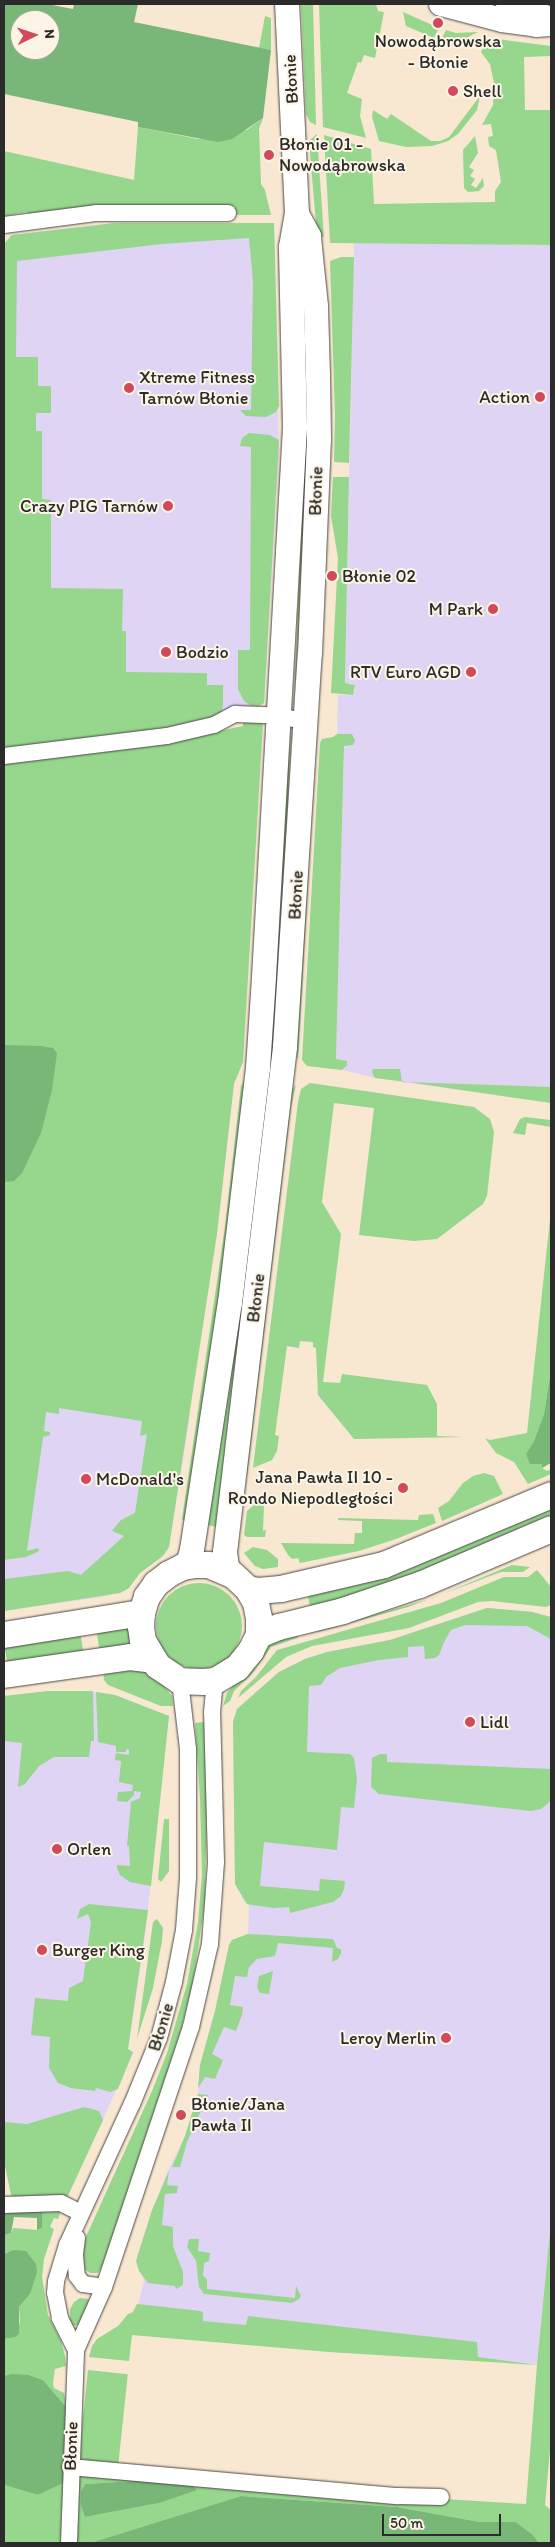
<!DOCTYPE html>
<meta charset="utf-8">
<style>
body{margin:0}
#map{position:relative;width:555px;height:2547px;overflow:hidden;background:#f8e7d1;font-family:Itim,sans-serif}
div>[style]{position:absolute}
.built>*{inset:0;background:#e0d4f4}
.green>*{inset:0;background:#96d68d;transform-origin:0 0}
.round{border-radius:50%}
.forest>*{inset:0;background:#78b778}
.roads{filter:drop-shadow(0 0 1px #4a4744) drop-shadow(0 0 1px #4a4744)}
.street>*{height:16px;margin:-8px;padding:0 8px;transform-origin:8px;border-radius:8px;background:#fff}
.secondary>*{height:24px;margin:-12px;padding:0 12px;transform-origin:12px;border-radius:12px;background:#fff}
.primary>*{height:26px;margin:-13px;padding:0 13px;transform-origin:13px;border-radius:13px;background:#fff}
.dots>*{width:14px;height:14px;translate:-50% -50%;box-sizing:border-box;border:2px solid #fcf5e5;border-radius:50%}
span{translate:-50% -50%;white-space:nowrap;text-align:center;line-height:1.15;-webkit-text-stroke:4px #fcf5e5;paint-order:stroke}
.poi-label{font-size:18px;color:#2b2b2b}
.left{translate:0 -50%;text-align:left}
.right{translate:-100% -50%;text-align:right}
.street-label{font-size:18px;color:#2b2b2b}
.frame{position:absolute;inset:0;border:5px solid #2b2b2b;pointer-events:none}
.north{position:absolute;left:10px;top:10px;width:50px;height:50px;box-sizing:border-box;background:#fcf5e5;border:1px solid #a8a49b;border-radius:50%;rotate:86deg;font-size:14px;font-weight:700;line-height:20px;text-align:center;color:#2b2b2b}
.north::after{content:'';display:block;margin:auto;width:18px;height:22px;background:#d1495b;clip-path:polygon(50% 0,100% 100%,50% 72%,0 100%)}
.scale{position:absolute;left:382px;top:2514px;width:119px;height:22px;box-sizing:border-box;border:2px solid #2b2b2b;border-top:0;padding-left:6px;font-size:15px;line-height:18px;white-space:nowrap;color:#2b2b2b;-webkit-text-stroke:4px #fcf5e5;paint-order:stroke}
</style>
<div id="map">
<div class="built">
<i style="clip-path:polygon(115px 223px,274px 223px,279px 456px,264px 703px,220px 716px,4px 749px,4px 244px,12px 235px)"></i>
<i style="clip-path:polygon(354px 243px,551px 245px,551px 1103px,375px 1078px,342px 1070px,344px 1069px,336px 1059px,344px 746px,350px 746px,352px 734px,337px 734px,338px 695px,353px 695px,355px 688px,354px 684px,345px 683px)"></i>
<i style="clip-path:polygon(4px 1386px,190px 1414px,169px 1547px,163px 1555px,140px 1573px,125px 1591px,101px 1597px,4px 1611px)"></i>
<i style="clip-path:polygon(487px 1608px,532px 1612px,551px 1617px,551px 2221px,537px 2365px,477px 2357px,478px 2353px,133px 2326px,144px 2280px,137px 2266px,137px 2256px,165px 2177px,185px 2136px,198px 2094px,200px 2065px,215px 2011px,229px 1945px,232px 1940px,248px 1934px,249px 1905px,244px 1901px,235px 1884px,233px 1722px,237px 1709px,279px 1672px,305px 1659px,327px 1652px,390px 1640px)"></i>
<i style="clip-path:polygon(67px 1691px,96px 1692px,115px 1695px,169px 1716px,145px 1936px,128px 2049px,133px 2052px,97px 2133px,4px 2126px,4px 1696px)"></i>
</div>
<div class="green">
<i style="clip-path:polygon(301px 4px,313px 4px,316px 125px,310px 122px,306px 114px)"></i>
<i style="clip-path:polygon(319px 4px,376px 4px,378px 11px,384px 12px,375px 58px,364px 55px,361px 63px,358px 62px,347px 93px,362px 99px,360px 116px,366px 138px,323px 127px)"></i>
<i style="clip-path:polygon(403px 12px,439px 28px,434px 38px,406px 26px)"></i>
<i style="clip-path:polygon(265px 16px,271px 18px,271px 50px,259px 48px)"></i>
<i style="clip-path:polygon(446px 30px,456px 33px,478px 32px,454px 44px,446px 45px,440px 42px)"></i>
<i style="clip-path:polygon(497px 39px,551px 46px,551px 56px,524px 57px,525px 110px,551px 110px,551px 245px,330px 243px,324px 135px,371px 149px,374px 204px,495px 202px,495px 191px,501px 182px,496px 150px,489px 146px,488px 137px,493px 136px,491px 124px,482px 125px,493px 105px,494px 83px,490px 64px,481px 52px,485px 44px)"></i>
<i style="clip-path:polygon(480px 96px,477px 110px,458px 134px,448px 141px,432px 146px,406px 147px,379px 141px,372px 117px,373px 110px,387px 119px,391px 114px,431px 141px,440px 141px,449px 137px)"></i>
<i style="clip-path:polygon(263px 118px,259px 128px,261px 184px,265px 190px,271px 215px,235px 215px,235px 206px,29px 217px,27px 212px,4px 216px,4px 151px,134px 180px,138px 127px,198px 139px,247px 130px)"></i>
<i style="clip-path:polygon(317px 134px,324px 238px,320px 235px,316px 224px,309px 141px)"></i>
<i style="clip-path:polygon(475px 136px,478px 153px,469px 167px,474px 170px,470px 176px,475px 179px,471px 185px,476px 188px,483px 178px,484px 186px,479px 191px,468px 192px,464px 188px,463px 150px)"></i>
<i style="clip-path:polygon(115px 223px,274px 223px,279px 406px,276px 412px,266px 417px,246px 416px,240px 410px,251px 410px,253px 281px,249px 238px,162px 244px,17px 261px,16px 357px,38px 357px,38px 386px,51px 386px,51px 413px,36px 413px,36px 431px,42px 431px,42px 499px,51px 500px,51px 588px,123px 589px,122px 631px,126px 631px,126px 672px,207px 673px,207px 685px,223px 685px,223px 705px,220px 716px,164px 729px,4px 749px,4px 244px,12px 235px)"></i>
<i style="clip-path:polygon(341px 257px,354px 257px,349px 463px,334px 462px,335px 415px,330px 261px)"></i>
<i style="clip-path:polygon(306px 289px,310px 388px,300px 681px,295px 681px,305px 441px,302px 290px)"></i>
<i style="clip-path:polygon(249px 433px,270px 435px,279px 440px,264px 703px,259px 706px,250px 705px,244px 701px,238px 689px,238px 650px,250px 650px,251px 447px,240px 446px,242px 438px)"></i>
<i style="clip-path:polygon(333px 477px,349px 477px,345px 683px,355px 685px,353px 695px,331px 693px,338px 558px,331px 516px)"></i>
<i style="clip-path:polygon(243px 720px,263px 723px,243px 1062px,234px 1084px,217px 1234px,169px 1547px,163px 1556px,140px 1573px,129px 1588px,120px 1593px,4px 1611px,4px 1579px,68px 1571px,81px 1575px,124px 1536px,112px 1531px,121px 1520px,135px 1513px,147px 1434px,140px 1436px,142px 1421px,59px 1408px,59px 1414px,46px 1412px,44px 1431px,50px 1432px,50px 1435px,43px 1437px,27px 1551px,38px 1548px,39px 1551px,26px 1557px,4px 1560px,4px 763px,167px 742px,243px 726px)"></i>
<i style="clip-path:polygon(337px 734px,352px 734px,355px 741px,353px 745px,344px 746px,336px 1059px,347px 1061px,347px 1065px,342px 1070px,307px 1066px,302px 1060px,320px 743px,322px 739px,333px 737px)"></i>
<i style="clip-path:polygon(290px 737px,284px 933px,280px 945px,283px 823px)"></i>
<i style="clip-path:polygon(316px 737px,308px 885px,298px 1061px,296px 1051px)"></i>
<i style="clip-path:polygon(373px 1069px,400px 1069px,402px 1082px,551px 1087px,551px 1103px,400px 1081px,375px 1078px,372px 1072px)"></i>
<i style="clip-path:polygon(250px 1072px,222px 1295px,186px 1523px,182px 1519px,225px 1227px,241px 1086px)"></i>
<i style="clip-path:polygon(310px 1083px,474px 1107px,490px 1119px,494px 1132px,487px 1196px,483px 1204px,437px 1239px,414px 1241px,359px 1235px,374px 1108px,334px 1103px,322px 1202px,341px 1234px,323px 1382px,340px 1383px,342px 1374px,427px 1385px,437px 1404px,437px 1436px,464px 1437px,354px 1439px,318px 1395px,316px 1348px,313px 1347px,313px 1342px,300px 1341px,299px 1348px,287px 1346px,275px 1435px,279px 1436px,277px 1451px,272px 1460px,253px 1468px,298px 1102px,301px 1089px)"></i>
<i style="clip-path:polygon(296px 1084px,291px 1107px,247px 1476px,245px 1475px,291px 1092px)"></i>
<i style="clip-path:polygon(525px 1117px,551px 1120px,551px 1127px,527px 1123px,525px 1135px,513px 1133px,520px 1119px)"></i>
<i style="clip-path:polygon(551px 1210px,551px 1368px,544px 1414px,534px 1441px,526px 1454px,542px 1464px,542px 1468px,547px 1471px,551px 1469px,551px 1474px,528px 1484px,514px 1462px,496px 1453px,485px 1438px,490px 1440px,527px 1433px)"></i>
<i style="clip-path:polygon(253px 1231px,219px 1527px,206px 1525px,239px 1310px)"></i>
<i style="clip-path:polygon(484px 1473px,494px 1476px,503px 1494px,442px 1521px,438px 1508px,449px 1501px,463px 1483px,473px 1476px)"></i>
<i style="clip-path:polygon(273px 1495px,274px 1505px,264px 1505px,263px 1531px,266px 1530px,265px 1537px,247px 1537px,244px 1535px,247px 1511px,264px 1496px)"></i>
<i style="clip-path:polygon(551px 1505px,551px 1519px,484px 1550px,311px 1610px,307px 1593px)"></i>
<i style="clip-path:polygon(433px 1514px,436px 1523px,396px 1539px,359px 1551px,300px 1563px,298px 1558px,292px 1559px,288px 1555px,281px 1543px,354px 1544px,355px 1533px,362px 1533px,362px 1521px,338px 1520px,338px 1518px,418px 1520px,419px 1515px)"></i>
<i style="clip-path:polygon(253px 1547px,267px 1550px,278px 1559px,278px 1567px,263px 1569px,255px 1566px,244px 1553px)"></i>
<i style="clip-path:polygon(512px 1565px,530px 1567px,523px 1572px,501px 1572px,408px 1607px,318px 1632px,317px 1631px,433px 1598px)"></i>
<i style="clip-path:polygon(537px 1570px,551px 1587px,551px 1605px,546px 1607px,492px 1601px,478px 1602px,409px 1628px,312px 1646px,286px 1657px,238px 1698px,241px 1691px,256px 1677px,277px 1650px,441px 1603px,504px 1577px,528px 1577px)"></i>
<i class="round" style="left:156px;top:1583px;width:86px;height:86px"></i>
<i style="clip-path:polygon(487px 1608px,532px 1612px,551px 1617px,551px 1639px,527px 1626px,465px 1625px,451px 1630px,444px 1642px,439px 1655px,435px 1658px,425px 1659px,424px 1646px,408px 1647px,408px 1657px,379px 1660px,340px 1668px,326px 1677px,321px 1685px,309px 1686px,307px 1752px,350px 1754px,354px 1758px,357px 1779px,354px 1808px,341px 1807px,337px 1850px,264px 1842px,260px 1886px,319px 1891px,320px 1879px,345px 1881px,344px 1889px,341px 1896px,333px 1902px,290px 1913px,289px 1907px,273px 1908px,247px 1904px,235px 1884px,233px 1722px,237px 1709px,279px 1672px,305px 1659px,327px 1652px,390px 1640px)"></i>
<i style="left:133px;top:1625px;width:20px;height:37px;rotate:81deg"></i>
<i style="left:80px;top:1632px;width:22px;height:77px;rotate:80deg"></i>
<i style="clip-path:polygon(300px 1634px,297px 1638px,271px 1647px,252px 1674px,234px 1691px,230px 1701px,223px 1706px,227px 1693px,260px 1652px,275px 1641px)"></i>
<i style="clip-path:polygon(103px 1669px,144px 1670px,164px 1686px,172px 1696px,173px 1706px,161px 1706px,108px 1685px,104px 1680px)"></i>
<i style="clip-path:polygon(48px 1691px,93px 1691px,94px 1741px,91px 1741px,89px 1757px,54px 1757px,39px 1766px,25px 1784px,18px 1787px,22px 1743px,4px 1741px,4px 1696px)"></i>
<i style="clip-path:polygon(96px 1692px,115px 1695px,169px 1716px,151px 1886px,130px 1882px,120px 1875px,117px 1868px,117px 1865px,130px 1866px,129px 1846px,127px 1846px,131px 1802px,140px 1798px,141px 1792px,134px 1791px,134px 1795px,127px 1802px,117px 1801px,118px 1792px,132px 1791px,133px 1785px,119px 1782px,121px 1761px,115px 1760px,116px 1753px,129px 1755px,129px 1750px,126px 1749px,126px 1752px,116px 1752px,116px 1746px,98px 1742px)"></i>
<i style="clip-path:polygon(204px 1722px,207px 1805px,205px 1901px,193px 1983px,178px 2041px,102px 2267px,98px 2273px,90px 2273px,84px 2269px,81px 2251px,84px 2241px,152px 2091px,167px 2053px,187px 1984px,198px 1922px,202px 1874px,200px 1798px,195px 1723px)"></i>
<i style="clip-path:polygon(380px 1754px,387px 1754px,387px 1762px,551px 1769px,551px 1801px,541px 1809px,531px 1811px,379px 1794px,371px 1787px,372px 1758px)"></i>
<i style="clip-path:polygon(164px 1819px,169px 1819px,169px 1871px,161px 1882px,158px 1879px)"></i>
<i style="clip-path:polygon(89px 1904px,148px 1910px,128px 2049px,133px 2052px,118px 2089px,110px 2092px,96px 2088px,95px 2091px,71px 2088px,58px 2083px,49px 2068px,50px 2037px,31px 2035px,35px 1998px,68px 2001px,69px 1988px,83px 1981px,91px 1922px,88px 1914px,77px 1919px,80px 1909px)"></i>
<i style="clip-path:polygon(157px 1919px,163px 1928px,162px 1941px,153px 1988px,137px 2039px,153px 1922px)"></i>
<i style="clip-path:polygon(248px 1934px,333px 1939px,337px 1948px,341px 1949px,341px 1953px,338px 1959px,332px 1962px,333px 1948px,278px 1943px,275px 1956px,257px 1959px,249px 1967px,247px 1977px,235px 1976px,230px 2005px,243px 2007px,242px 2015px,236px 2031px,224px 2027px,212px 2054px,223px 2060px,215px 2079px,205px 2077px,198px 2088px,200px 2065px,215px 2011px,229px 1945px,232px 1940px)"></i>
<i style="clip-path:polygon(273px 1971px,269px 1994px,260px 1993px,257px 1987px,259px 1976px)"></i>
<i style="clip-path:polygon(198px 2094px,208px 2095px,187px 2142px,180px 2167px,172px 2167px,185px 2136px)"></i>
<i style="clip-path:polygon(84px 2107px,99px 2111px,103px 2120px,67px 2198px,52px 2195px,31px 2199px,15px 2198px,11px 2195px,4px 2161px,4px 2122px,27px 2124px)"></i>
<i style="clip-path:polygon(169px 2171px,167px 2185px,178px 2186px,177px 2193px,165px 2194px,162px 2225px,173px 2227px,173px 2246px,183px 2272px,183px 2285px,176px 2289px,175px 2286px,148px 2283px,139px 2271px,136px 2261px,152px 2210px)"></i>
<i style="clip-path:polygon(37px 2208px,62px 2208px,58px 2219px,54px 2218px,50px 2227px,54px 2229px,44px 2259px,42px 2277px,48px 2315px,61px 2341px,65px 2356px,66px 2366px,55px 2369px,53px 2383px,54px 2388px,64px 2393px,67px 2408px,43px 2380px,29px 2375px,4px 2376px,4px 2339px,15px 2337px,20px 2322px,19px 2307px,30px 2294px,13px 2250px,4px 2254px,4px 2235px,11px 2233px,13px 2228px,37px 2230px,42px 2228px,42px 2212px)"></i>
<i style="clip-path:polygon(551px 2221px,551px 2440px,545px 2505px,551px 2510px,551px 2543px,539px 2543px,533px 2535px,516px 2522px,480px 2522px,397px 2507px,241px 2496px,90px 2543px,72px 2543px,76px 2480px,82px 2472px,165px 2479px,85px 2484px,81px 2491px,81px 2506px,85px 2517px,159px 2503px,190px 2484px,526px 2504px,537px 2365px,329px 2352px,132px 2335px,129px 2361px,89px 2357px,92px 2346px,97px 2339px,118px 2326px,128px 2314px,133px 2312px,137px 2304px,201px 2311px,203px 2313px,203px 2321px,246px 2325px,248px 2316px,477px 2342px,478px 2357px,537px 2365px)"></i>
<i style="clip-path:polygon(189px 2239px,199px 2239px,198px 2251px,210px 2253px,209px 2261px,204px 2263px,203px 2276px,207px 2279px,207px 2289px,295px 2298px,296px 2286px,301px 2296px,299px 2299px,292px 2303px,204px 2294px,199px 2287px,196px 2261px,187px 2247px)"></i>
<i style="clip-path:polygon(80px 2298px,88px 2299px,90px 2303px,79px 2324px,74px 2326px,70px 2320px,70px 2309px,74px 2302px)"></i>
<i style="left:88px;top:2370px;width:40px;height:93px;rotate:6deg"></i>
<i style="clip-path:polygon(64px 2483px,64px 2543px,4px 2543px,4px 2485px,38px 2495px)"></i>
</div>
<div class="forest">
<i style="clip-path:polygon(evenodd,4px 4px,47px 4px,73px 9px,74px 4px,138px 4px,134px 22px,271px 50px,263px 118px,232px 139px,218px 142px,138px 127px,138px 122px,4px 94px,4px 4px,20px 20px,50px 20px,50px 50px,20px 50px,20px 20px)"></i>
<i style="clip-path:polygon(4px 1045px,41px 1046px,53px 1048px,57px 1053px,52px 1090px,41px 1133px,22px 1173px,14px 1181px,4px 1182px)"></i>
<i style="clip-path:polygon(551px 1369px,551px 1463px,542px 1468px,542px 1464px,530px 1464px,526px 1454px,534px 1441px,544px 1414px)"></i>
<i style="clip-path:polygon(4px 2210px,42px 2212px,42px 2228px,37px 2230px,37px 2218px,14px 2217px,11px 2233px,4px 2235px)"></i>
<i style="clip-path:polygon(13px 2250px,26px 2251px,36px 2264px,37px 2272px,30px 2294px,19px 2307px,19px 2334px,15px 2337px,4px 2339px,4px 2254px)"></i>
<i style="clip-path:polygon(12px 2374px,29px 2375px,43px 2380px,67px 2408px,64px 2483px,38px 2495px,4px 2485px,4px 2376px)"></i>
<i style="clip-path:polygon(165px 2479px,190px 2484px,197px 2490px,159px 2503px,85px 2517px,81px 2506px,81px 2491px,85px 2484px)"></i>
<i style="clip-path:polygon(241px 2496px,397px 2507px,480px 2522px,516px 2522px,533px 2535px,539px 2543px,90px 2543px)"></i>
</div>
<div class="roads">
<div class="street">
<i style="left:4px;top:225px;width:94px;rotate:-7.4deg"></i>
<i style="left:97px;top:213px;width:131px"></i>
<i style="left:4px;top:756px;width:164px;rotate:-7deg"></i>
<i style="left:167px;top:736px;width:48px;rotate:-13.2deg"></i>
<i style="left:214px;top:725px;width:24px;rotate:-28deg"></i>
<i style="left:235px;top:714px;width:34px;rotate:2deg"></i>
<i style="left:269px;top:715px;width:37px;rotate:9deg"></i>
<i style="left:4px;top:2205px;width:57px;rotate:-2deg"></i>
<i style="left:61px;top:2203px;width:22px;rotate:27deg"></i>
<i style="left:77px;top:2238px;width:17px;rotate:97deg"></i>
<i style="left:75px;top:2255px;width:21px;rotate:85deg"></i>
<i style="left:77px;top:2276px;width:10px;rotate:53deg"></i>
<i style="left:83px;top:2284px;width:21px;rotate:8deg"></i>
<i style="left:76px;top:2350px;width:36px;rotate:-117deg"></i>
<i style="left:60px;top:2318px;width:25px;rotate:-101deg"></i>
<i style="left:55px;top:2293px;width:12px;rotate:-85deg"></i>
<i style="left:56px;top:2281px;width:38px;rotate:-73deg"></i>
<i style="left:67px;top:2245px;width:155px;rotate:-65.3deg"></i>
<i style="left:132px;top:2104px;width:71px;rotate:-67.8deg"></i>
<i style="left:159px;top:2038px;width:58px;rotate:-75deg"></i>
<i style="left:174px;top:1982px;width:53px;rotate:-79.1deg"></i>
<i style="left:184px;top:1930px;width:52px;rotate:-85.6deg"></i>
<i style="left:188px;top:1878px;width:129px;rotate:-90deg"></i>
<i style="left:188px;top:1749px;width:68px;rotate:-96.7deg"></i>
<i style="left:70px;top:2467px;width:329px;rotate:5.1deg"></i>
<i style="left:398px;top:2496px;width:43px;rotate:1.3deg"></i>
<i style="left:69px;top:2543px;width:193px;rotate:-87.9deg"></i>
<i style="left:76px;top:2350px;width:69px;rotate:-66deg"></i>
<i style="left:104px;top:2287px;width:274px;rotate:-71.5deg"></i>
<i style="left:191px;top:2027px;width:85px;rotate:-77.1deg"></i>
<i style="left:210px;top:1944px;width:82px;rotate:-85.8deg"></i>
<i style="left:216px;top:1862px;width:149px;rotate:-91.5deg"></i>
<i style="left:212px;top:1713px;width:32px;rotate:-85deg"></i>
</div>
<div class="secondary">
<i style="left:441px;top:4px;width:63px;rotate:14.7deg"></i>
<i style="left:502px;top:20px;width:34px;rotate:8deg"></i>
<i style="left:536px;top:25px;width:15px;rotate:-4deg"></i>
<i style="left:508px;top:4px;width:37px;rotate:19deg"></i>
<i style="left:183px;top:1567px;width:8px;rotate:-45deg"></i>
<i style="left:189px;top:1561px;width:11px;rotate:-75deg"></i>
<i style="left:192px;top:1550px;width:250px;rotate:-81.3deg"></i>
<i style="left:230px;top:1303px;width:237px;rotate:-83.2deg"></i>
<i style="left:258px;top:1068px;width:91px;rotate:-86.2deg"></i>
<i style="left:264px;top:977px;width:551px;rotate:-86.77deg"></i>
<i style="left:295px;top:427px;width:180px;rotate:-91.3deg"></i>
<i style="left:291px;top:247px;width:34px;rotate:-80deg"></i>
<i style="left:297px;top:214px;width:210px;rotate:-92.7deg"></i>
<i style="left:233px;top:1575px;width:10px;rotate:-127deg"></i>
<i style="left:227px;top:1567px;width:15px;rotate:-98deg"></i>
<i style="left:225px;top:1552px;width:509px;rotate:-83.22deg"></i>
<i style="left:285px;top:1047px;width:394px;rotate:-86.4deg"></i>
<i style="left:310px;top:654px;width:216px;rotate:-87.6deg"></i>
<i style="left:319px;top:438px;width:63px;rotate:-90.9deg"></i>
<i style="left:318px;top:375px;width:69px;rotate:-91.7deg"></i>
<i style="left:316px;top:306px;width:58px;rotate:-95.9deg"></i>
<i style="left:310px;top:248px;width:12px;rotate:-95deg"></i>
<i style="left:309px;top:236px;width:25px;rotate:-119deg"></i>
</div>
<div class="primary">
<i style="left:196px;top:1565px;width:13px"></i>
<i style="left:209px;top:1565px;width:26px;rotate:23deg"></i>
<i style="left:233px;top:1575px;width:21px;rotate:43deg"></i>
<i style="left:248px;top:1589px;width:16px;rotate:60deg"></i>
<i style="left:256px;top:1603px;width:15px;rotate:79deg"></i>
<i style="left:259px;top:1618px;width:17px;rotate:90deg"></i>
<i style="left:259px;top:1635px;width:18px;rotate:117deg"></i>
<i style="left:251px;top:1651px;width:22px;rotate:129deg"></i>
<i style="left:237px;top:1668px;width:26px;rotate:149deg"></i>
<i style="left:215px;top:1681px;width:11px;rotate:175deg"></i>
<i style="left:204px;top:1682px;width:24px;rotate:-178deg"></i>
<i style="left:180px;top:1681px;width:27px;rotate:-146deg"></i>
<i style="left:158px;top:1666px;width:29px;rotate:-121deg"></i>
<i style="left:143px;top:1641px;width:14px;rotate:-98deg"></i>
<i style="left:141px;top:1627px;width:14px;rotate:-86deg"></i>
<i style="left:142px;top:1613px;width:17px;rotate:-73deg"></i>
<i style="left:147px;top:1597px;width:16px;rotate:-55deg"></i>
<i style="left:156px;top:1584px;width:16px;rotate:-38deg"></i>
<i style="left:169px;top:1574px;width:16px;rotate:-27deg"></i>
<i style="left:183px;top:1567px;width:13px;rotate:-9deg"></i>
<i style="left:248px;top:1589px;width:10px;rotate:11deg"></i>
<i style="left:258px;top:1591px;width:23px;rotate:-5deg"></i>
<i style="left:281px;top:1589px;width:106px;rotate:-13.1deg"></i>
<i style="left:384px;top:1565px;width:181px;rotate:-22.7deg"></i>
<i style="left:4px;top:1635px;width:140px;rotate:-9.1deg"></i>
<i style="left:259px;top:1635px;width:22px;rotate:-22deg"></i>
<i style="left:279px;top:1627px;width:66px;rotate:-14deg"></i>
<i style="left:343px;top:1611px;width:81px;rotate:-18.7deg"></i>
<i style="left:420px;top:1585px;width:142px;rotate:-23.1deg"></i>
<i style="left:4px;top:1675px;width:127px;rotate:-8.1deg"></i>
<i style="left:130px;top:1657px;width:23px;rotate:7deg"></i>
</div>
</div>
<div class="dots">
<i style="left:438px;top:23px;background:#d1495b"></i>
<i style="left:453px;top:91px;background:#d1495b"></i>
<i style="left:269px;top:155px;background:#d1495b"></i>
<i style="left:129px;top:388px;background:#d1495b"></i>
<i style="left:540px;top:397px;background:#d1495b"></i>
<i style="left:168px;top:506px;background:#d1495b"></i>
<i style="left:332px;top:576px;background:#d1495b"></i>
<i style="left:493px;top:609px;background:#d1495b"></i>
<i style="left:166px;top:652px;background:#d1495b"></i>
<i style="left:471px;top:672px;background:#d1495b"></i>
<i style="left:86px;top:1479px;background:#d1495b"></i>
<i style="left:403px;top:1488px;background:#d1495b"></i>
<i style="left:470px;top:1722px;background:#d1495b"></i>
<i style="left:57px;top:1849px;background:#d1495b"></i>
<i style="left:42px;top:1950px;background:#d1495b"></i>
<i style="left:446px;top:2038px;background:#d1495b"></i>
<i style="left:181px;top:2115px;background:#d1495b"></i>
</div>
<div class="poi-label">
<span style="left:438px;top:52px">Nowodąbrowska<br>- Błonie</span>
<span class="left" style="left:463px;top:91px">Shell</span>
<span class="left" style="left:279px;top:155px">Błonie 01 -<br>Nowodąbrowska</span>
<span class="left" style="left:139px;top:388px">Xtreme Fitness<br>Tarnów Błonie</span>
<span class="right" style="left:530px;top:397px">Action</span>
<span class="right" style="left:158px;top:506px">Crazy PIG Tarnów</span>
<span class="left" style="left:342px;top:576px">Błonie 02</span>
<span class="right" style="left:483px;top:609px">M Park</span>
<span class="left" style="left:176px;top:652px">Bodzio</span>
<span class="right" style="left:461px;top:672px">RTV Euro AGD</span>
<span class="right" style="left:393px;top:1488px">Jana Pawła II 10 -<br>Rondo Niepodległości</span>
<span class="left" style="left:96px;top:1479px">McDonald's</span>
<span class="left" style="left:480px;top:1722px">Lidl</span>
<span class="left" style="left:67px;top:1849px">Orlen</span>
<span class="left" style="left:52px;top:1950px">Burger King</span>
<span class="right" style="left:436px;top:2038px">Leroy Merlin</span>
<span class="left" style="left:191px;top:2115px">Błonie/Jana<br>Pawła II</span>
</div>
<div class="street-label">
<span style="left:291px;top:79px;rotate:-93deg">Błonie</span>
<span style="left:316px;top:491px;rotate:-88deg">Błonie</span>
<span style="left:296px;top:895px;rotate:-87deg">Błonie</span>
<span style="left:256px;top:1298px;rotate:-83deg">Błonie</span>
<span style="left:161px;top:2027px;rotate:-73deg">Błonie</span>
<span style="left:71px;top:2446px;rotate:-88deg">Błonie</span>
</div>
<div class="frame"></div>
<div class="north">N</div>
<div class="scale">50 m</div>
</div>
